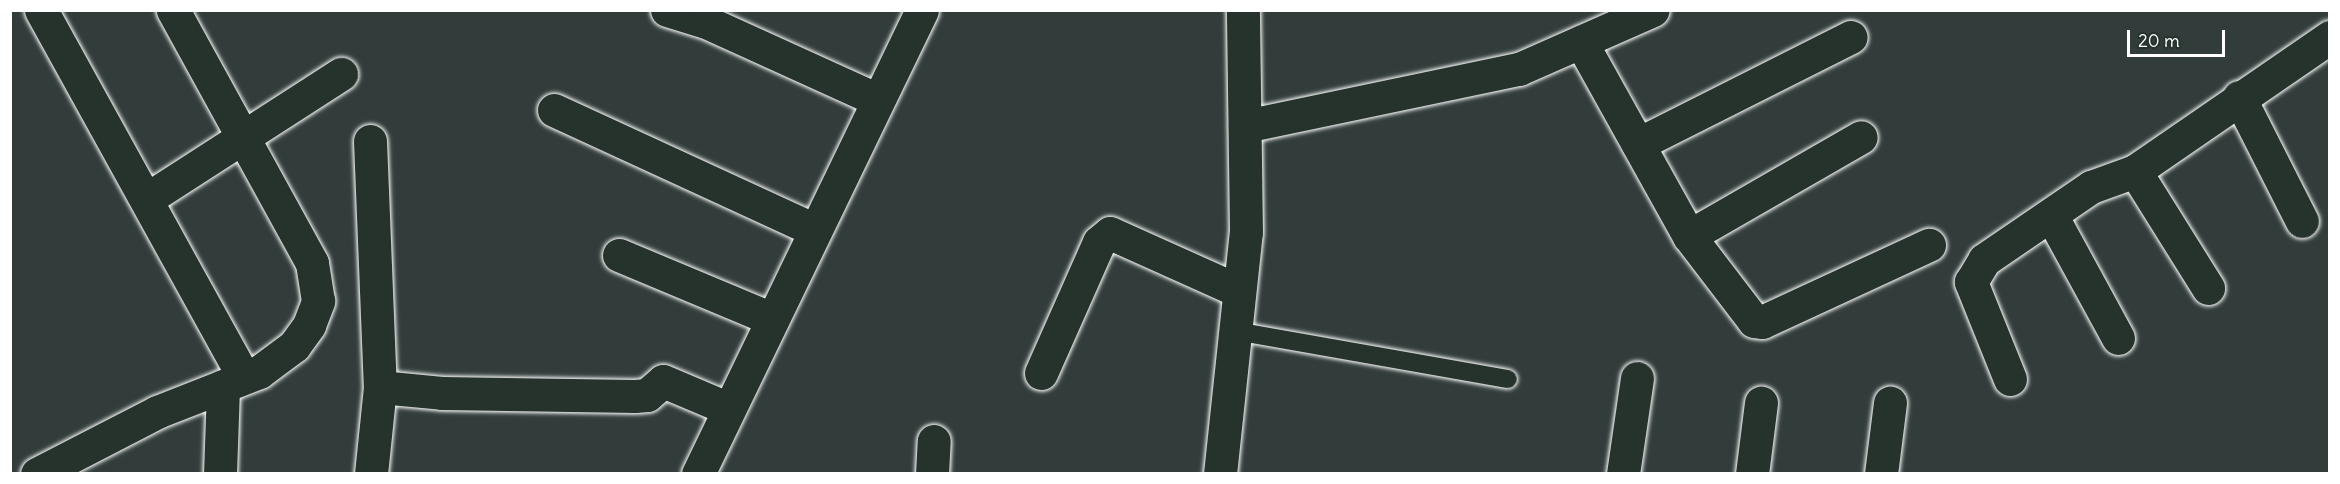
<!DOCTYPE html>
<style>
body{margin:0}
#map{position:relative;width:2340px;height:484px;overflow:hidden;background:#323d3b;font-family:Delius,sans-serif}
div>[style]{position:absolute}
.roads{filter:drop-shadow(0 0 2px #fff) drop-shadow(0 0 2px #fff)}
.lane>*{height:18px;margin:-9px;padding:0 9px;transform-origin:9px;border-radius:9px;background:#26332d}
.street>*{height:33px;margin:-16.5px;padding:0 16.5px;transform-origin:16.5px;border-radius:16.5px;background:#26332d}
.secondary>*{height:33px;margin:-16.5px;padding:0 16.5px;transform-origin:16.5px;border-radius:16.5px;background:#26332d}
span{translate:-50% -50%;white-space:nowrap;text-align:center;line-height:1.15;-webkit-text-stroke:5px #26332d;paint-order:stroke}
.frame{position:absolute;inset:0;border:12px solid #fff;pointer-events:none}
.scale{position:absolute;left:2127px;top:30px;width:98px;height:27px;box-sizing:border-box;border:3px solid #fff;border-top:0;padding-left:8px;font-size:18px;line-height:21px;white-space:nowrap;color:#fff;-webkit-text-stroke:4px #26332d;paint-order:stroke}
</style>
<div id="map">
<div class="roads">
<div class="lane">
<i style="left:1235px;top:331px;width:277px;rotate:10deg"></i>
</div>
<div class="street">
<i style="left:41px;top:10px;width:419px;rotate:61.1deg"></i>
<i style="left:667px;top:10px;width:39px;rotate:17deg"></i>
<i style="left:704px;top:21px;width:191px;rotate:24.4deg"></i>
<i style="left:1581px;top:42px;width:222px;rotate:60.9deg"></i>
<i style="left:1689px;top:236px;width:107px;rotate:52.6deg"></i>
<i style="left:1754px;top:321px;width:8px;rotate:7deg"></i>
<i style="left:1762px;top:322px;width:184px;rotate:-24.8deg"></i>
<i style="left:2239px;top:97px;width:139px;rotate:63.1deg"></i>
<i style="left:554px;top:110px;width:287px;rotate:24.7deg"></i>
<i style="left:1245px;top:126px;width:280px;rotate:-11.8deg"></i>
<i style="left:1519px;top:69px;width:146px;rotate:-23.8deg"></i>
<i style="left:370px;top:141px;width:246px;rotate:87.7deg"></i>
<i style="left:380px;top:387px;width:87px;rotate:95.9deg"></i>
<i style="left:1638px;top:144px;width:238px;rotate:-26.7deg"></i>
<i style="left:2135px;top:171px;width:138px;rotate:58deg"></i>
<i style="left:147px;top:199px;width:231px;rotate:-32.8deg"></i>
<i style="left:2051px;top:215px;width:140px;rotate:61.4deg"></i>
<i style="left:1689px;top:236px;width:198px;rotate:-29.9deg"></i>
<i style="left:619px;top:255px;width:166px;rotate:22.7deg"></i>
<i style="left:1041px;top:373px;width:143px;rotate:-66.1deg"></i>
<i style="left:1099px;top:242px;width:14px;rotate:-39deg"></i>
<i style="left:1110px;top:233px;width:141px;rotate:24.2deg"></i>
<i style="left:2010px;top:379px;width:105px;rotate:-111.9deg"></i>
<i style="left:1971px;top:282px;width:26px;rotate:-59deg"></i>
<i style="left:1984px;top:260px;width:130px;rotate:-34.3deg"></i>
<i style="left:2091px;top:187px;width:47px;rotate:-20deg"></i>
<i style="left:2135px;top:171px;width:237px;rotate:-34.5deg"></i>
<i style="left:380px;top:387px;width:62px;rotate:5.5deg"></i>
<i style="left:442px;top:393px;width:193px;rotate:0.9deg"></i>
<i style="left:635px;top:396px;width:12px;rotate:-5deg"></i>
<i style="left:647px;top:395px;width:21px;rotate:-41deg"></i>
<i style="left:663px;top:381px;width:69px;rotate:22.9deg"></i>
<i style="left:37px;top:474px;width:135px;rotate:-27.3deg"></i>
<i style="left:157px;top:412px;width:110px;rotate:-21.4deg"></i>
<i style="left:259px;top:372px;width:44px;rotate:-36.6deg"></i>
<i style="left:294px;top:346px;width:26px;rotate:-54deg"></i>
<i style="left:309px;top:325px;width:26px;rotate:-69deg"></i>
<i style="left:318px;top:301px;width:38px;rotate:-99deg"></i>
<i style="left:312px;top:263px;width:289px;rotate:-118.8deg"></i>
<i style="left:220px;top:474px;width:88px;rotate:-88deg"></i>
<i style="left:698px;top:474px;width:515px;rotate:-64.23deg"></i>
<i style="left:932px;top:474px;width:33px;rotate:-87deg"></i>
<i style="left:1623px;top:474px;width:97px;rotate:-81.7deg"></i>
<i style="left:1752px;top:474px;width:72px;rotate:-82.8deg"></i>
<i style="left:1881px;top:474px;width:72px;rotate:-82.8deg"></i>
</div>
<div class="secondary">
<i style="left:1220px;top:474px;width:243px;rotate:-83.9deg"></i>
<i style="left:1246px;top:232px;width:222px;rotate:-90.8deg"></i>
</div>
</div>
<div class="frame"></div>
<div class="scale">20 m</div>
</div>
